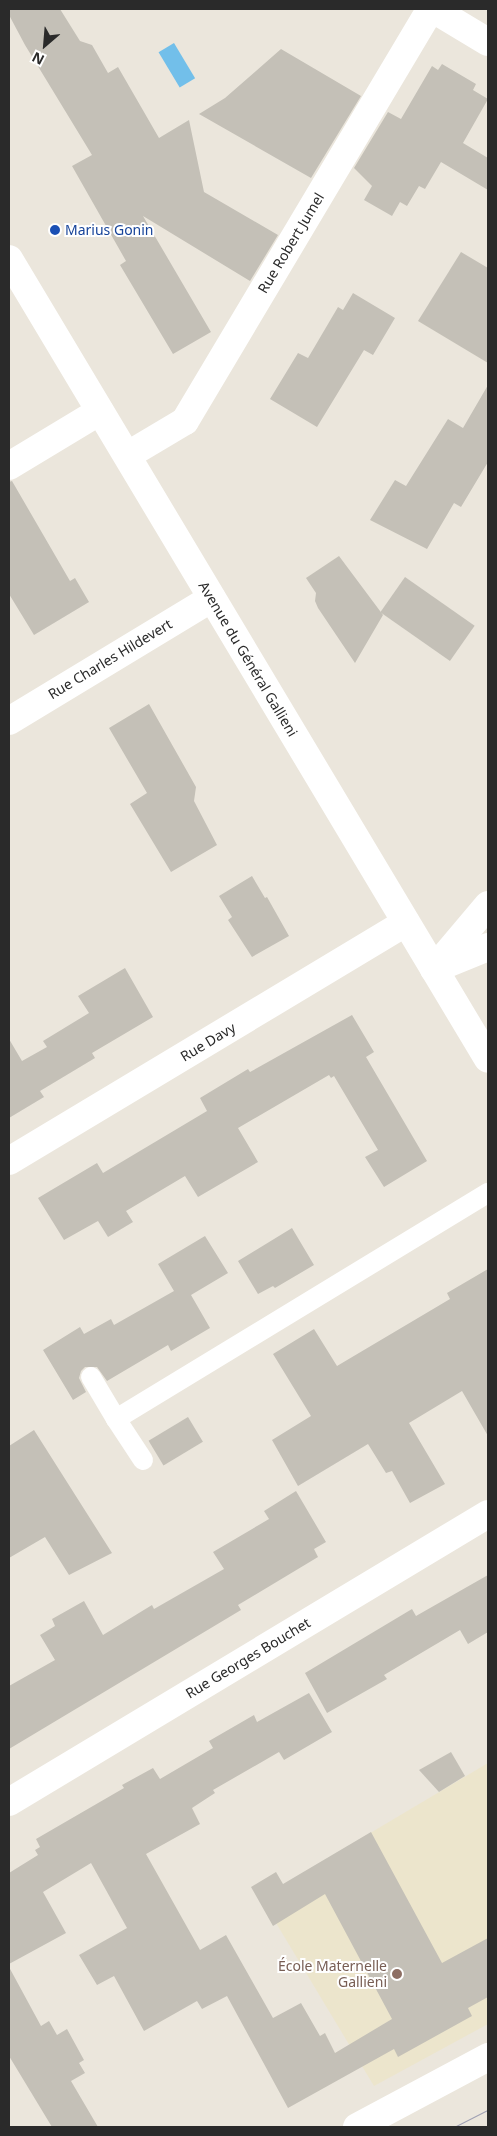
<!DOCTYPE html>
<meta charset="utf-8">
<style>
body{margin:0}
#map{position:relative;width:497px;height:2136px;overflow:hidden;background:#ebe6dc;font-family:"Noto Sans",sans-serif}
div>[style]{position:absolute}
.education>*{inset:0;background:#ece5cc}
.water>*{inset:0;background:#72bfea;transform-origin:0 0}
.building>*{inset:0;background:#c4c0b7;transform-origin:0 0}
.lane>*{height:20px;margin:-10px;padding:0 10px;transform-origin:10px;border-radius:10px;background:#fff}
.street>*{height:28px;margin:-14px;padding:0 14px;transform-origin:14px;border-radius:14px;background:#fff}
.secondary>*{height:28px;margin:-14px;padding:0 14px;transform-origin:14px;border-radius:14px;background:#fff}
.tram>*{height:1px;margin:-0.5px;padding:0 0.5px;transform-origin:0.5px;border-radius:0.5px;background:#9fa0b3}
.dots>*{width:14px;height:14px;translate:-50% -50%;box-sizing:border-box;border:2px solid #fff;border-radius:50%}
span{translate:-50% -50%;white-space:nowrap;text-align:center;line-height:1.15;-webkit-text-stroke:4px #fff;paint-order:stroke}
.transit-label{font-size:14px;color:#164399}
.left{translate:0 -50%;text-align:left}
.street-label{font-size:14px;color:#2a2a2a}
.education-label{font-size:14px;color:#785e54}
.right{translate:-100% -50%;text-align:right}
.frame{position:absolute;inset:0;border:10px solid #2a2a2a;pointer-events:none}
.north{position:absolute;left:20px;top:20px;width:50px;height:50px;-webkit-text-stroke:4px #fff;paint-order:stroke;rotate:207deg;font-size:14px;font-weight:700;line-height:20px;text-align:center;color:#2a2a2a}
.north::after{content:'';display:block;margin:auto;width:18px;height:22px;background:#2a2a2a;clip-path:polygon(50% 0,100% 100%,50% 72%,0 100%)}
</style>
<div id="map">
<div class="education">
<i style="clip-path:polygon(488px 1763px,488px 2024px,374px 2086px,261px 1898px)"></i>
</div>
<div class="water">
<i style="left:174px;top:43px;width:41px;height:18px;rotate:59deg"></i>
</div>
<div class="building">
<i style="clip-path:polygon(9px 9px,60px 9px,80px 41px,92px 45px,108px 73px,118px 67px,159px 138px,189px 120px,204px 192px,278px 235px,250px 281px,143px 216px,211px 332px,173px 354px,120px 265px,126px 261px,72px 166px,92px 155px,25px 45px,9px 15px)"></i>
<i style="clip-path:polygon(281px 49px,361px 96px,311px 178px,199px 114px,225px 98px)"></i>
<i style="clip-path:polygon(442px 64px,476px 84px,473px 90px,488px 99px,463px 143px,488px 158px,488px 190px,441px 162px,425px 189px,419px 186px,407px 206px,400px 202px,392px 216px,364px 200px,372px 186px,354px 168px,388px 112px,401px 119px,432px 66px,438px 70px)"></i>
<i style="clip-path:polygon(461px 252px,488px 268px,488px 363px,418px 321px)"></i>
<i style="clip-path:polygon(353px 293px,395px 318px,373px 355px,364px 350px,317px 427px,270px 399px,298px 353px,308px 358px,338px 307px,343px 310px)"></i>
<i style="clip-path:polygon(488px 385px,488px 462px,461px 507px,454px 503px,427px 549px,370px 520px,395px 480px,406px 486px,448px 419px,463px 428px)"></i>
<i style="clip-path:polygon(12px 481px,70px 581px,75px 578px,89px 602px,34px 635px,9px 594px,9px 482px)"></i>
<i style="clip-path:polygon(339px 556px,383px 615px,355px 663px,318px 608px,315px 601px,316px 593px,306px 578px)"></i>
<i style="left:405px;top:577px;width:85px;height:43px;rotate:35deg"></i>
<i style="clip-path:polygon(149px 704px,196px 787px,194px 801px,217px 845px,171px 872px,130px 804px,147px 793px,109px 728px)"></i>
<i style="clip-path:polygon(252px 876px,265px 898px,267px 897px,289px 936px,252px 957px,228px 920px,232px 917px,219px 896px)"></i>
<i style="clip-path:polygon(125px 968px,153px 1017px,92px 1053px,95px 1058px,40px 1091px,44px 1097px,9px 1118px,9px 1039px,22px 1061px,47px 1047px,43px 1041px,89px 1013px,78px 996px)"></i>
<i style="clip-path:polygon(352px 1015px,374px 1052px,366px 1057px,427px 1161px,384px 1187px,365px 1157px,378px 1150px,334px 1076px,331px 1078px,329px 1075px,238px 1128px,258px 1162px,198px 1197px,185px 1176px,126px 1211px,133px 1222px,108px 1237px,98px 1221px,64px 1240px,38px 1198px,97px 1163px,103px 1173px,207px 1111px,200px 1098px,248px 1069px,250px 1072px)"></i>
<i style="clip-path:polygon(292px 1228px,314px 1265px,275px 1288px,273px 1286px,258px 1294px,238px 1261px)"></i>
<i style="clip-path:polygon(205px 1236px,228px 1273px,191px 1295px,210px 1328px,171px 1351px,168px 1345px,107px 1381px,97px 1367px,85px 1367px,81px 1371px,79px 1378px,86px 1392px,73px 1400px,43px 1350px,80px 1327px,84px 1334px,111px 1319px,114px 1325px,174px 1291px,158px 1264px)"></i>
<i style="clip-path:polygon(488px 1269px,488px 1436px,462px 1391px,409px 1423px,445px 1484px,410px 1503px,392px 1471px,386px 1473px,368px 1444px,298px 1486px,272px 1440px,311px 1416px,273px 1354px,314px 1329px,337px 1366px,450px 1299px,447px 1293px)"></i>
<i style="left:188px;top:1417px;width:29px;height:46px;rotate:59deg"></i>
<i style="clip-path:polygon(34px 1430px,112px 1553px,69px 1575px,45px 1537px,9px 1558px,9px 1446px)"></i>
<i style="clip-path:polygon(296px 1491px,326px 1542px,314px 1549px,318px 1557px,238px 1605px,241px 1610px,9px 1749px,9px 1686px,55px 1660px,40px 1635px,55px 1626px,52px 1619px,84px 1601px,103px 1635px,152px 1605px,154px 1609px,224px 1569px,213px 1552px,269px 1519px,264px 1511px)"></i>
<i style="clip-path:polygon(488px 1575px,488px 1632px,468px 1644px,460px 1630px,384px 1675px,387px 1679px,327px 1713px,305px 1673px,412px 1609px,416px 1616px)"></i>
<i style="clip-path:polygon(309px 1693px,332px 1732px,284px 1760px,279px 1752px,213px 1790px,215px 1793px,192px 1808px,200px 1824px,146px 1854px,200px 1950px,226px 1935px,273px 2018px,301px 2003px,320px 2036px,325px 2033px,335px 2053px,392px 2019px,325px 1894px,273px 1926px,251px 1887px,276px 1872px,283px 1884px,371px 1832px,442px 1963px,488px 1938px,488px 1997px,468px 2008px,472px 2016px,398px 2057px,394px 2049px,288px 2108px,227px 1996px,202px 2009px,197px 2001px,144px 2031px,114px 1976px,97px 1985px,79px 1955px,127px 1928px,91px 1863px,43px 1892px,66px 1933px,9px 1964px,9px 1873px,38px 1855px,35px 1850px,40px 1847px,36px 1839px,124px 1788px,122px 1785px,153px 1768px,160px 1779px,213px 1748px,209px 1741px,254px 1715px,257px 1722px)"></i>
<i style="clip-path:polygon(451px 1752px,465px 1776px,439px 1792px,419px 1770px)"></i>
<i style="clip-path:polygon(9px 1967px,41px 2026px,49px 2021px,57px 2035px,67px 2029px,84px 2060px,79px 2063px,85px 2073px,71px 2081px,98px 2127px,52px 2127px,9px 2056px)"></i>
</div>
<div class="lane">
<i style="left:91px;top:1377px;width:49px;rotate:59.2deg"></i>
<i style="left:143px;top:1460px;width:49px;rotate:-123.4deg"></i>
<i style="left:116px;top:1419px;width:435px;rotate:-31.3deg"></i>
</div>
<div class="street">
<i style="left:433px;top:9px;width:64px;rotate:31deg"></i>
<i style="left:128px;top:455px;width:66px;rotate:-30.8deg"></i>
<i style="left:185px;top:421px;width:480px;rotate:-59.2deg"></i>
<i style="left:9px;top:466px;width:106px;rotate:-31.1deg"></i>
<i style="left:9px;top:721px;width:237px;rotate:-31.2deg"></i>
<i style="left:439px;top:967px;width:53px;rotate:-22.2deg"></i>
<i style="left:434px;top:969px;width:84px;rotate:-49.8deg"></i>
<i style="left:9px;top:1161px;width:463px;rotate:-31deg"></i>
<i style="left:9px;top:1802px;width:559px;rotate:-31.02deg"></i>
<i style="left:357px;top:2127px;width:149px;rotate:-28.1deg"></i>
</div>
<div class="secondary">
<i style="left:9px;top:259px;width:932px;rotate:59.09deg"></i>
</div>
<div class="tram">
<i style="left:454px;top:2127px;width:38px;rotate:-27deg"></i>
</div>
<div class="dots">
<i style="left:55px;top:230px;background:#1a4fb4"></i>
<i style="left:397px;top:1974px;background:#8d6e63"></i>
</div>
<div class="transit-label">
<span class="left" style="left:65px;top:230px">Marius Gonin</span>
</div>
<div class="street-label">
<span style="left:291px;top:243px;rotate:-59deg">Rue Robert Jumel</span>
<span style="left:110px;top:659px;rotate:-31deg">Rue Charles Hildevert</span>
<span style="left:248px;top:659px;rotate:59deg">Avenue du Général Gallieni</span>
<span style="left:208px;top:1042px;rotate:-31deg">Rue Davy</span>
<span style="left:248px;top:1658px;rotate:-31deg">Rue Georges Bouchet</span>
</div>
<div class="education-label">
<span class="right" style="left:387px;top:1974px">École Maternelle<br>Gallieni</span>
</div>
<div class="frame"></div>
<div class="north">N</div>
</div>
